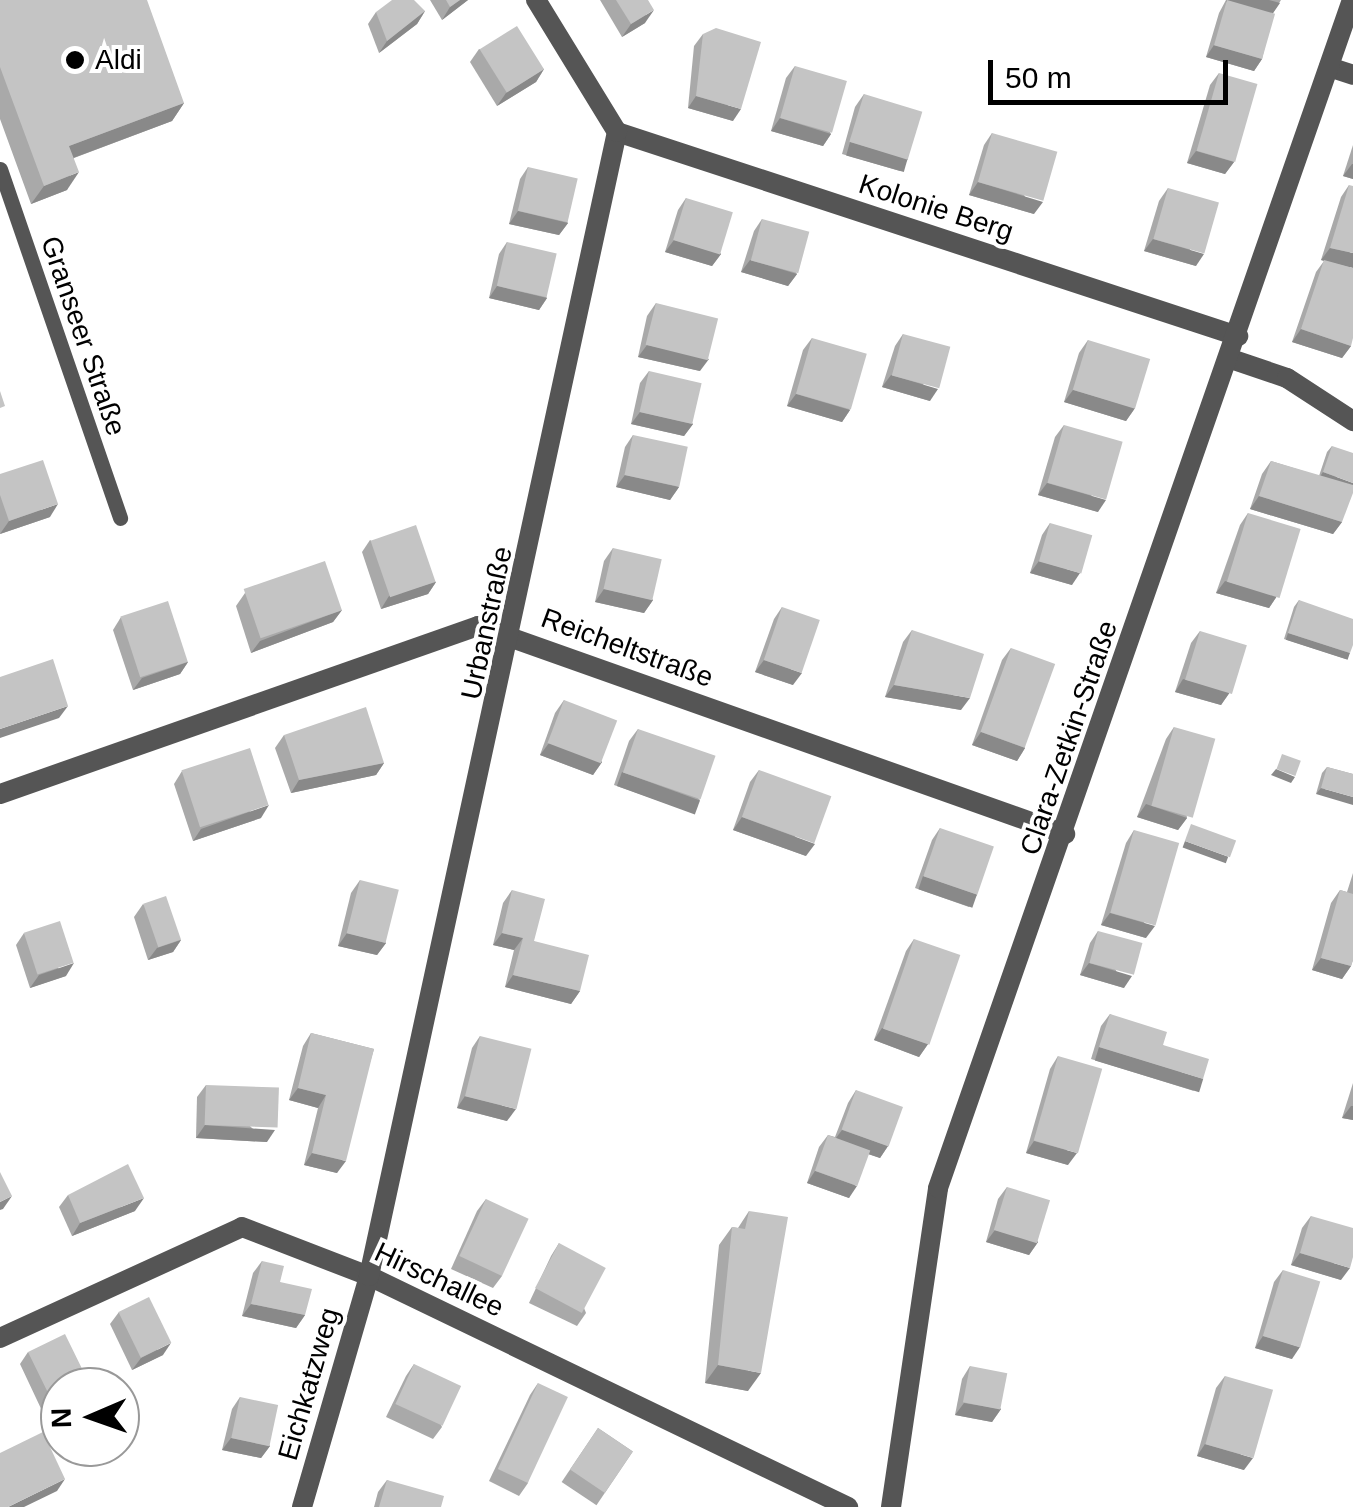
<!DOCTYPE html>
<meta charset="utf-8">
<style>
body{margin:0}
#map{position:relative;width:1353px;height:1507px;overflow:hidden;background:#fff;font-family:Arial,sans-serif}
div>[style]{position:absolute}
.service>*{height:15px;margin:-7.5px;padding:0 7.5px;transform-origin:7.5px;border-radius:7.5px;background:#555}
.minor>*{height:20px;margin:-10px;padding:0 10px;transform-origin:10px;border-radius:10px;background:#555}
.wall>*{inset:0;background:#a9a9a9;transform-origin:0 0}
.shaded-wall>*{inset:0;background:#898989;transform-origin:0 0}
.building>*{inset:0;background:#c4c4c4;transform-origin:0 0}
.dots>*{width:28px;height:28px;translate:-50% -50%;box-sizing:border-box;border:5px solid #fff;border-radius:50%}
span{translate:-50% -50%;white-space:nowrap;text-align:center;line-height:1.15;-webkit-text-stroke:8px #fff;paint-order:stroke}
.poi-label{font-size:28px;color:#000}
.left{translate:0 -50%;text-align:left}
.street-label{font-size:28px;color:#000}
.north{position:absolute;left:40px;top:1367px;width:100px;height:100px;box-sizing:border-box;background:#fff;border:2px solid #999;border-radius:50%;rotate:268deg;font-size:28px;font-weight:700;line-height:40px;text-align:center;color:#000}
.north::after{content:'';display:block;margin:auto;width:35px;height:45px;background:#000;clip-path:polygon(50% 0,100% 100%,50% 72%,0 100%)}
.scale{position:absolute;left:988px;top:60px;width:240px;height:45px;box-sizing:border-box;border:5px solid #000;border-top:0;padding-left:12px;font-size:30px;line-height:35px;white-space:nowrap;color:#000;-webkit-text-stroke:8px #fff;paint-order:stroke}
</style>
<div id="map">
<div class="service">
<i style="left:0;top:169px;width:369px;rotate:71deg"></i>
</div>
<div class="minor">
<i style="left:1329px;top:67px;width:25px;rotate:18deg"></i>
<i style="left:617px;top:132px;width:654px;rotate:18.19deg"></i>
<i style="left:1231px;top:359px;width:59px;rotate:18.7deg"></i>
<i style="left:1287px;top:378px;width:79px;rotate:33.1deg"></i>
<i style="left:0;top:794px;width:507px;rotate:-19.36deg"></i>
<i style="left:478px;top:626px;width:623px;rotate:19.51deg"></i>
<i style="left:0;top:1338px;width:266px;rotate:-24.6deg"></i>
<i style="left:242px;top:1227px;width:136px;rotate:21.1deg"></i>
<i style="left:369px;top:1276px;width:532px;rotate:25.75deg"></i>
<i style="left:302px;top:1507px;width:241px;rotate:-73.8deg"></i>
<i style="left:369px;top:1276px;width:1171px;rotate:-77.77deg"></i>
<i style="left:617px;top:132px;width:155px;rotate:-121.5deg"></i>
<i style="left:891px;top:1507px;width:322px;rotate:-81.6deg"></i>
<i style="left:938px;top:1188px;width:1258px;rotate:-70.79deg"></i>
</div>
<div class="wall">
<i style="clip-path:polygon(0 0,184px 103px,172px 121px,74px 158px,67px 190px,31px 204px,0 119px)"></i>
<i style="clip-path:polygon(430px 0,468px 0,442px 20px)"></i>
<i style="clip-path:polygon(600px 0,648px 0,645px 23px,622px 37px)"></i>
<i style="clip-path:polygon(1226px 0,1281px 0,1273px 13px,1262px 59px,1254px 71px,1206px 57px,1219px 13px)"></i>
<i style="clip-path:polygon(425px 11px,417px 24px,379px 53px,368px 24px,376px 12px)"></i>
<i style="clip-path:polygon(703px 34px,733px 121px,688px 108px,694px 46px)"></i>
<i style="clip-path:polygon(479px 49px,544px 69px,536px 82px,497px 106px,470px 62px)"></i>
<i style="clip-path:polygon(795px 66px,831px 134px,823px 146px,771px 131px,786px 78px)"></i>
<i style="clip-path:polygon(1219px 73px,1234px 162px,1225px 174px,1187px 163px,1210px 85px)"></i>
<i style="clip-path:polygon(864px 94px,908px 159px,900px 171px,842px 154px,855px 107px)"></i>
<i style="clip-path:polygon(992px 133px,1034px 214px,969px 195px,984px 145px)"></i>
<i style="clip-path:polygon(1353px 145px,1353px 179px,1343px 176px)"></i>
<i style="clip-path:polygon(528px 167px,568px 223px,559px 235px,509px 224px,520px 179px)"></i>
<i style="clip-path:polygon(1349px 185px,1351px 346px,1342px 358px,1292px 342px,1316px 272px,1324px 261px,1321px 260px,1341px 197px)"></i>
<i style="clip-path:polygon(1168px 188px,1196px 266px,1144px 251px,1159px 201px)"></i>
<i style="clip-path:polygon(686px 198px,721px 254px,712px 266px,665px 252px,678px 210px)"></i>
<i style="clip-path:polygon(762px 219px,797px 274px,788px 286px,741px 272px,754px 231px)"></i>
<i style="clip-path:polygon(507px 242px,547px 298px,539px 310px,489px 298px,499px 254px)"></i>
<i style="clip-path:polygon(656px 303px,700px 371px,638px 357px,647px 316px)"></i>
<i style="clip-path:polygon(903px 334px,930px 401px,882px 387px,895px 346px)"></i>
<i style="clip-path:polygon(812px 338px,850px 410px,842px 422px,787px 406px,803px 350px)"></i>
<i style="clip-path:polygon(1088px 340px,1135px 408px,1126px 421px,1064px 402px,1079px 353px)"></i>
<i style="clip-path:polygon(649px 371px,693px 424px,684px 436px,631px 424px,640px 383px)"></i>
<i style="clip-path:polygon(1064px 425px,1098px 512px,1038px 495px,1055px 437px)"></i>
<i style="clip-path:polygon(633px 435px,679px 487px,670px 500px,616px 487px,625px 447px)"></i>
<i style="clip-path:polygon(1332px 446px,1342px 522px,1333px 534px,1250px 509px,1262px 474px,1271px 461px,1319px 476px,1327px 452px)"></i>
<i style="clip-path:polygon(0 474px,50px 517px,0 534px)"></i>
<i style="clip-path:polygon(1248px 513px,1277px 596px,1269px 608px,1216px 593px,1240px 525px)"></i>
<i style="clip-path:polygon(1050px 523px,1072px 585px,1030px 573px,1042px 535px)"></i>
<i style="clip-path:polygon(370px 540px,436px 582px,428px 594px,381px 609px,362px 552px)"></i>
<i style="clip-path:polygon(613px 548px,653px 600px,644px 613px,595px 602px,604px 561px)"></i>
<i style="clip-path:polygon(245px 593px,342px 610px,333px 622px,251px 653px,236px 606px)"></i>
<i style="clip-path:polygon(1299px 600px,1350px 653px,1346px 659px,1284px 639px,1294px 607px)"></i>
<i style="clip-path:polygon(782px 607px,793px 685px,755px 672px,774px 619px)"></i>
<i style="clip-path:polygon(121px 617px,188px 662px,180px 674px,133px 690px,113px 630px)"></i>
<i style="clip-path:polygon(912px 630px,961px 710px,885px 697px,903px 642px)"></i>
<i style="clip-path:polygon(1200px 631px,1230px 692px,1221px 705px,1175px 692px,1191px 643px)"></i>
<i style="clip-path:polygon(1011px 648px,1025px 748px,1017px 761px,972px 745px,1002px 660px)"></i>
<i style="clip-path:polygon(564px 700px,602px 762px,593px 775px,540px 755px,555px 713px)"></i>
<i style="clip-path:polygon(1174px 727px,1187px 818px,1178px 830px,1137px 817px,1166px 739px)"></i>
<i style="clip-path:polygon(638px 729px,700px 800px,691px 812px,614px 785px,629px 741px)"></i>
<i style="clip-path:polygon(284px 735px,384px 763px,376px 775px,291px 793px,275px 748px)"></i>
<i style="clip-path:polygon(1327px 767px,1353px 774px,1316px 794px,1322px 773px)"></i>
<i style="clip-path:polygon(759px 770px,806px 856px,733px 830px,750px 782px)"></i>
<i style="clip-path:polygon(182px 771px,261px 818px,193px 841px,174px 784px)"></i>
<i style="clip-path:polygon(940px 828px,977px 895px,969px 907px,915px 888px,932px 840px)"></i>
<i style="clip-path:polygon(1134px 830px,1146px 938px,1101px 925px,1126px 843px)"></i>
<i style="clip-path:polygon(1353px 873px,1353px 960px,1351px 966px,1342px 979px,1312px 970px,1331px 903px,1340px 890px,1347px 892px)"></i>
<i style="clip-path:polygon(360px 880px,386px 943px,377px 955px,338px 946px,351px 893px)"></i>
<i style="clip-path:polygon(512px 890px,534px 941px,580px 991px,571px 1004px,505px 987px,514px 950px,493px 945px,503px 903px)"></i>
<i style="clip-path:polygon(143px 904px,181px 940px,173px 952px,148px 960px,134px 917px)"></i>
<i style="clip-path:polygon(1098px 931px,1124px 988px,1080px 975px,1090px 943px)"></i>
<i style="clip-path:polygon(24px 933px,66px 976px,30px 988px,16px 945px)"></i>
<i style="clip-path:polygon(914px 939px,928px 1044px,919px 1057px,874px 1040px,906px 951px)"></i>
<i style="clip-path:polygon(1110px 1014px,1163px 1045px,1194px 1091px,1091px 1059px,1101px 1026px)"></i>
<i style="clip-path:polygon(311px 1033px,374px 1049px,337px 1173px,304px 1165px,318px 1108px,289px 1100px,303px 1046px)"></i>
<i style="clip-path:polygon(480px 1036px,507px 1121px,457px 1108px,472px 1048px)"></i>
<i style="clip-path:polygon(1058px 1056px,1068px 1165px,1026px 1153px,1050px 1069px)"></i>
<i style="clip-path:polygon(1353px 1083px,1353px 1120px,1342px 1118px)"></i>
<i style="clip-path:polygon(206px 1085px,267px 1142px,196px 1138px,197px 1097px)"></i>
<i style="clip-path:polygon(856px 1090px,888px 1146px,880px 1158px,868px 1154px,849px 1198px,807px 1183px,819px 1147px,828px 1135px,835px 1137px,848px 1103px)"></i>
<i style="clip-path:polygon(1007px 1187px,1038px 1242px,1029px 1255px,986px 1242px,998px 1199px)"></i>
<i style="clip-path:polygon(68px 1195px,135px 1211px,72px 1236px,59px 1207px)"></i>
<i style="clip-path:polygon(486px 1199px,502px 1276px,493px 1288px,451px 1269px,477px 1211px)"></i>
<i style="clip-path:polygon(749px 1211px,748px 1391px,705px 1383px,719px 1245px,732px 1227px,738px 1228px)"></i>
<i style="clip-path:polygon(1311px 1216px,1341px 1280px,1291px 1265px,1302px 1228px)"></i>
<i style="clip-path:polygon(559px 1243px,586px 1313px,577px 1326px,529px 1303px,551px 1256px)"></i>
<i style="clip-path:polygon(262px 1261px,280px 1282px,305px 1315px,296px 1328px,242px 1316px,253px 1273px)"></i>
<i style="clip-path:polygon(1283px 1270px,1292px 1359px,1255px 1348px,1274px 1282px)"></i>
<i style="clip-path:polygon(119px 1312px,163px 1355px,132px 1370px,110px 1324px)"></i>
<i style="clip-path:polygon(28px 1352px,90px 1385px,88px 1387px,60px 1387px,60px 1408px,44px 1415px,20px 1364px)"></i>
<i style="clip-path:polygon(414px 1364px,442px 1427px,433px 1439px,386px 1417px,406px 1376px)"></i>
<i style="clip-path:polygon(970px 1366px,1001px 1409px,992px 1422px,955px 1415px,962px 1379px)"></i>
<i style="clip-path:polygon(1225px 1376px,1244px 1470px,1197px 1456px,1216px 1388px)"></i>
<i style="clip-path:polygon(538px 1383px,528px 1483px,519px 1496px,489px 1481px,530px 1395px)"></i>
<i style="clip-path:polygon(240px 1397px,270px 1446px,261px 1458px,222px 1450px,232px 1409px)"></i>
<i style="left:598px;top:1428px;width:42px;height:65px;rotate:34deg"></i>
<i style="clip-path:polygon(387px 1480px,441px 1507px,374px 1507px,378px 1492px)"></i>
</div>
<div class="shaded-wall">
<i style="clip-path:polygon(460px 0,468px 0,442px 20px,450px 7px)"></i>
<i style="clip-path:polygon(1227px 0,1269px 0,1280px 3px,1271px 16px,1226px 2px)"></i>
<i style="clip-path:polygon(654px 10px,645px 23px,622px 37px,631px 24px)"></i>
<i style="clip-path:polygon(425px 11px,417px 24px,379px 53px,387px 41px)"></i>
<i style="clip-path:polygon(1214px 45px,1262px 59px,1254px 71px,1206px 57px)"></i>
<i style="clip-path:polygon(544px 69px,536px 82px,497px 106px,506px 93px)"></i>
<i style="clip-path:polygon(696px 96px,741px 109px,733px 121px,688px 108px)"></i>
<i style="clip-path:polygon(184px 103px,172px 121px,57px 164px,69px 146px)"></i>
<i style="clip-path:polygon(780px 118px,831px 134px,823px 146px,771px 131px)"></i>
<i style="left:850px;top:142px;width:60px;height:14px;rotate:16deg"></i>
<i style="clip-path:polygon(1196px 151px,1234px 162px,1225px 174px,1187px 163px)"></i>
<i style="clip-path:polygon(1352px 164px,1353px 164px,1353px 179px,1343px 176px)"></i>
<i style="clip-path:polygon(79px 172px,67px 190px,31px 204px,44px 186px)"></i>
<i style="clip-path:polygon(978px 182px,1043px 202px,1034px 214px,969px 195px)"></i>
<i style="clip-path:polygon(518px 211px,568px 223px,559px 235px,509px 224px)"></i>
<i style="clip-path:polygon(1153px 239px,1204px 254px,1196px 266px,1144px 251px)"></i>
<i style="clip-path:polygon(674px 240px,721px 254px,712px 266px,665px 252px)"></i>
<i style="clip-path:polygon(1330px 248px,1353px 253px,1353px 268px,1321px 260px)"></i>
<i style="clip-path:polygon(750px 260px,797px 274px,788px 286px,741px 272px)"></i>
<i style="clip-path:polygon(497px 286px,547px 298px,539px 310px,489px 298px)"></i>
<i style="clip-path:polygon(1301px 329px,1351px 346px,1342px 358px,1292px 342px)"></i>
<i style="clip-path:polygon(647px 345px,709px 359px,700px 371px,638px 357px)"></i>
<i style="clip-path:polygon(891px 375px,938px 389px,930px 401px,882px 387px)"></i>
<i style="clip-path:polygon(1073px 390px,1135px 408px,1126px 421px,1064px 402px)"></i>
<i style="clip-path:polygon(796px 394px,850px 410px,842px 422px,787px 406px)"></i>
<i style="clip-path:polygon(640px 412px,693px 424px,684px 436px,631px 424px)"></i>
<i style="clip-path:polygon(1323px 472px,1353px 483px,1353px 488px,1319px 478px)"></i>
<i style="clip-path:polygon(625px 475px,679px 487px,670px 500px,616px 487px)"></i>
<i style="clip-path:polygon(1047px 483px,1106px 500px,1098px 512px,1038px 495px)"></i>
<i style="clip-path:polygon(1259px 496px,1342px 522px,1333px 534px,1250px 509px)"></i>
<i style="clip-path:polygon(58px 504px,50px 517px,0 534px,9px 521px)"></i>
<i style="clip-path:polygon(1039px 561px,1080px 573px,1072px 585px,1030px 573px)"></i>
<i style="clip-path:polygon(1225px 581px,1277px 596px,1269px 608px,1216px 593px)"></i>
<i style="clip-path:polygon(436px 582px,428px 594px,381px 609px,389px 596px)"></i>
<i style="clip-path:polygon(604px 589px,653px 600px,644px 613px,595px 602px)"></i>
<i style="clip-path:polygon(342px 610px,333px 622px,251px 653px,260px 641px)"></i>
<i style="left:1288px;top:633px;width:65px;height:7px;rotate:18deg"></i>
<i style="clip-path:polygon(764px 660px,802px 673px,793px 685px,755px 672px)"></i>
<i style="clip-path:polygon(188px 662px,180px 674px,133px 690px,142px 678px)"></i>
<i style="clip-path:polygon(1183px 679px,1230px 692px,1221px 705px,1175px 692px)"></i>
<i style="clip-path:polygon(894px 685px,970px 698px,961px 710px,885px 697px)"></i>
<i style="clip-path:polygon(68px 706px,59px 718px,0 738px,0 729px)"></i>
<i style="clip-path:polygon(981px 732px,1025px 748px,1017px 761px,972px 745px)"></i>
<i style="clip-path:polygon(549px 743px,602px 762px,593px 775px,540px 755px)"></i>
<i style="clip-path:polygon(384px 763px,376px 775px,291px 793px,299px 780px)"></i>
<i style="clip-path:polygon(1276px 769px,1295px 777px,1291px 783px,1271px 775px)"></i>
<i style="left:622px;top:772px;width:83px;height:15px;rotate:20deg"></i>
<i style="clip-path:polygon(1321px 788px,1353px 797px,1353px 805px,1316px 794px)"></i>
<i style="clip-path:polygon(1146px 804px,1187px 818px,1178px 830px,1137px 817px)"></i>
<i style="clip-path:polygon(269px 805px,261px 818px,193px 841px,201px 829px)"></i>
<i style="clip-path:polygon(742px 817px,815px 844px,806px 856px,733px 830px)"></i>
<i style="left:1185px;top:841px;width:46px;height:7px;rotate:20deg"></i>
<i style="left:923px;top:876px;width:57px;height:14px;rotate:19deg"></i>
<i style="clip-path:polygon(1110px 913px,1155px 926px,1146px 938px,1101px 925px)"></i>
<i style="clip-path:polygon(347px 933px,386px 943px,377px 955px,338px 946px)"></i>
<i style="clip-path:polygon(502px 933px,523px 938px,514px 950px,493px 945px)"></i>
<i style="clip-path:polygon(181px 940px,173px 952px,148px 960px,157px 948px)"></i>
<i style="clip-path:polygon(1321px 958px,1351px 966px,1342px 979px,1312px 970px)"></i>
<i style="clip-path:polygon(74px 963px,66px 976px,30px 988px,39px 975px)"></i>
<i style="clip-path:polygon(1089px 963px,1132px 976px,1124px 988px,1080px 975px)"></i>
<i style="clip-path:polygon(513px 975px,580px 991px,571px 1004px,505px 987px)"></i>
<i style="clip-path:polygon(882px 1028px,928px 1044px,919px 1057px,874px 1040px)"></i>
<i style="left:1099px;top:1047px;width:109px;height:14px;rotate:17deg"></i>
<i style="clip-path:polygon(298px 1088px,326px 1095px,318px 1108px,289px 1100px)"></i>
<i style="clip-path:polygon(465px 1096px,516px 1109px,507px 1121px,457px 1108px)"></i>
<i style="clip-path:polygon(1351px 1106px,1353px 1106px,1353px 1120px,1342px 1118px)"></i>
<i style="clip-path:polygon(205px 1125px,275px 1130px,267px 1142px,196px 1138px)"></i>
<i style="clip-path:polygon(842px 1130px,888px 1146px,880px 1158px,833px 1142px)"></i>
<i style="clip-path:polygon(1034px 1141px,1077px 1153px,1068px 1165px,1026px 1153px)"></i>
<i style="clip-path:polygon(312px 1153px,346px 1161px,337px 1173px,304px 1165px)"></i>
<i style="clip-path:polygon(815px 1171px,857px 1186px,849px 1198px,807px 1183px)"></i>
<i style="clip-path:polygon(12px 1196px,3px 1209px,0 1210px,0 1202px)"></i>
<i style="clip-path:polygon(144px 1198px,135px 1211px,72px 1236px,80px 1223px)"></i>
<i style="clip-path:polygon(995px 1230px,1038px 1242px,1029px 1255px,986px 1242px)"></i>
<i style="clip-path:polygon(1300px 1253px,1350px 1268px,1341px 1280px,1291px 1265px)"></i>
<i style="clip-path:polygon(251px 1304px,305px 1315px,296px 1328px,242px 1316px)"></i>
<i style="clip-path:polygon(1263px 1336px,1300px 1347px,1292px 1359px,1255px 1348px)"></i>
<i style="clip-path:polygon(171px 1343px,163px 1355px,132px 1370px,141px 1358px)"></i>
<i style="clip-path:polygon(718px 1365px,761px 1373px,748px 1391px,705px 1383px)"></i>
<i style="clip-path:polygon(60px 1400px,60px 1408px,44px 1415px,53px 1403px)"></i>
<i style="clip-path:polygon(964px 1403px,1001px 1409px,992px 1422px,955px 1415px)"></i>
<i style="clip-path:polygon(231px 1438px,270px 1446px,261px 1458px,222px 1450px)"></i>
<i style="clip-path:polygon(1205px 1444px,1253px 1458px,1244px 1470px,1197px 1456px)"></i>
<i style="clip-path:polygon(65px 1479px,57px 1491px,24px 1507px,8px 1507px)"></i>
</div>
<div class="building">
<i style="clip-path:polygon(0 0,147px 0,184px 103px,69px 146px,79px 172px,44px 186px,0 67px)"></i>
<i style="clip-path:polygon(392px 0,414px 0,425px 11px,387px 41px,376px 12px)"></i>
<i style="clip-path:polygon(446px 0,460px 0,450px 7px)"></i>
<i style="clip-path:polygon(616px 0,648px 0,654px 10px,631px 24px)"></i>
<i style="left:1227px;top:0;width:50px;height:47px;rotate:16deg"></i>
<i style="left:517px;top:26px;width:51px;height:44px;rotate:58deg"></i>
<i style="clip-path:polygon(716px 28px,761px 42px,741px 109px,696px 96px,703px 34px)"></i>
<i style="left:795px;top:66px;width:54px;height:54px;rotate:16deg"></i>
<i style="left:1219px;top:73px;width:40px;height:81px;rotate:16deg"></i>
<i style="left:864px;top:94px;width:61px;height:50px;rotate:17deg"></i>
<i style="left:992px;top:133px;width:68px;height:51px;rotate:16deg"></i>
<i style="left:528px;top:167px;width:51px;height:45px;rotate:13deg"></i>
<i style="clip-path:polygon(1349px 185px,1353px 186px,1353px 253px,1330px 248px)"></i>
<i style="left:1168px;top:188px;width:53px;height:53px;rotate:16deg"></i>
<i style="left:686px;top:198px;width:49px;height:44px;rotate:17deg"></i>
<i style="left:762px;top:219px;width:49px;height:43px;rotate:15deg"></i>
<i style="left:507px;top:242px;width:51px;height:45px;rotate:13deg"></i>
<i style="clip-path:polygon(1324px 260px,1353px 268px,1353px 338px,1351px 346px,1301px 329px)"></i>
<i style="left:656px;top:303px;width:64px;height:43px;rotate:14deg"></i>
<i style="left:903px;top:334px;width:49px;height:43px;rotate:15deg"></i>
<i style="left:812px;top:338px;width:57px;height:58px;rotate:16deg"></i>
<i style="left:1088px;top:340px;width:65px;height:52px;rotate:17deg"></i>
<i style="left:649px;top:371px;width:54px;height:42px;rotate:13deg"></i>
<i style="clip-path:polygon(0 391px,5px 406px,0 408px)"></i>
<i style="left:1064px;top:425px;width:61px;height:60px;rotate:16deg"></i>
<i style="left:633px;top:435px;width:56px;height:41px;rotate:12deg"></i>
<i style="clip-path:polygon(1332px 446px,1353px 453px,1353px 483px,1323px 472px)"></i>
<i style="clip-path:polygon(43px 460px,58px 504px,9px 521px,0 495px,0 474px)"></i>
<i style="clip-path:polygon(1271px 461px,1353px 485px,1353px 493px,1342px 522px,1259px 496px)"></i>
<i style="left:1248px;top:513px;width:55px;height:72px;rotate:17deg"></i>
<i style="left:1050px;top:523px;width:44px;height:40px;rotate:16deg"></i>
<i style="left:416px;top:525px;width:60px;height:48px;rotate:71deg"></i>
<i style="left:613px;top:548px;width:50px;height:42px;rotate:13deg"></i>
<i style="left:325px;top:561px;width:52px;height:86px;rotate:71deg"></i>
<i style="clip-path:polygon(1299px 600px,1353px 619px,1353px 645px,1350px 653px,1288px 633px)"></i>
<i style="left:168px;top:601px;width:64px;height:50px;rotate:72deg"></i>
<i style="left:782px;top:607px;width:40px;height:56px;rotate:19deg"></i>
<i style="clip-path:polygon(912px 630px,984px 654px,970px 698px,894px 685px)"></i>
<i style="left:1200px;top:631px;width:49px;height:51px;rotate:17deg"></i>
<i style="left:1011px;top:648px;width:47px;height:89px;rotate:20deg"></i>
<i style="clip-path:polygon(53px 659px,68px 706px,0 729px,0 677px)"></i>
<i style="left:564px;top:700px;width:57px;height:46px;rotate:21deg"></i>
<i style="clip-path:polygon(366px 707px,384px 763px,299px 780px,284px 735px)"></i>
<i style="left:1174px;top:727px;width:43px;height:82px;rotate:16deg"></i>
<i style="left:638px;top:729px;width:82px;height:46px;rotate:19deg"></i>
<i style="left:250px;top:748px;width:60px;height:72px;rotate:72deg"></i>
<i style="left:1282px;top:754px;width:20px;height:16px;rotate:20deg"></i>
<i style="clip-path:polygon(1327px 767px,1353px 774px,1353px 797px,1321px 788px)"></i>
<i style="left:759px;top:770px;width:77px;height:50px;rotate:20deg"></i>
<i style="left:1191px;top:824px;width:48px;height:18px;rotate:20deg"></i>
<i style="left:940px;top:828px;width:57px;height:51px;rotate:19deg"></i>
<i style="left:1134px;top:830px;width:47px;height:86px;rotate:16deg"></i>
<i style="left:360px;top:880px;width:40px;height:55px;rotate:14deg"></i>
<i style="clip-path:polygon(512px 890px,545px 899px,534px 941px,589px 955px,580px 991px,513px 975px,523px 938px,502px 933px)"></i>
<i style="clip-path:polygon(1340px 890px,1353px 894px,1353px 960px,1351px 966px,1321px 958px)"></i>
<i style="left:166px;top:896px;width:46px;height:24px;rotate:71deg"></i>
<i style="left:60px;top:921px;width:44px;height:38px;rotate:72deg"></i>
<i style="left:1098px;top:931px;width:46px;height:33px;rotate:15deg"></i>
<i style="left:914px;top:939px;width:49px;height:95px;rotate:19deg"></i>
<i style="clip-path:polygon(1110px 1014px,1167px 1032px,1163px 1045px,1209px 1059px,1203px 1079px,1099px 1047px)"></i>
<i style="clip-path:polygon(311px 1033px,374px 1049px,346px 1161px,312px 1153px,326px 1095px,298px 1088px)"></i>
<i style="left:480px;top:1036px;width:53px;height:62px;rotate:14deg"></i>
<i style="left:1058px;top:1056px;width:46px;height:88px;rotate:16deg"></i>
<i style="left:206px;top:1085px;width:73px;height:40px;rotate:2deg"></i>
<i style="left:856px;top:1090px;width:50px;height:42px;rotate:20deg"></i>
<i style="left:828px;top:1135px;width:45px;height:38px;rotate:20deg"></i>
<i style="clip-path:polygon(128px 1164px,144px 1198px,80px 1223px,68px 1195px)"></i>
<i style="clip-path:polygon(0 1172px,12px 1196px,0 1202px)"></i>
<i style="left:1007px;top:1187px;width:45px;height:45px;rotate:17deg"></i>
<i style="left:486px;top:1199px;width:47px;height:63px;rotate:25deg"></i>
<i style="clip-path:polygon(749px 1211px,788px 1217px,761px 1373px,718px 1365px,732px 1227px,745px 1229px)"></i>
<i style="clip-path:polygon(1311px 1216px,1353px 1228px,1353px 1257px,1350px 1268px,1300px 1253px)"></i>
<i style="left:559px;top:1243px;width:53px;height:51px;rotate:28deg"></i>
<i style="clip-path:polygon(262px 1261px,284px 1266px,280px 1282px,312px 1289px,305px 1315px,251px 1304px)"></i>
<i style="left:1283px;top:1270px;width:39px;height:69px;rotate:17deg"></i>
<i style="left:149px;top:1297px;width:51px;height:34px;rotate:64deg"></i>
<i style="clip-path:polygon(65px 1334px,90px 1385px,86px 1387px,60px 1387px,60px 1400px,53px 1403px,28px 1352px)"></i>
<i style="left:414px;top:1364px;width:52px;height:44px;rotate:25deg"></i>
<i style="left:970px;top:1366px;width:38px;height:37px;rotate:11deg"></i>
<i style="left:1225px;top:1376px;width:50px;height:71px;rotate:16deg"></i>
<i style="left:538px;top:1383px;width:33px;height:95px;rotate:25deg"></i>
<i style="left:240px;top:1397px;width:39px;height:42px;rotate:12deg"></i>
<i style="left:598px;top:1428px;width:42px;height:50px;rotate:34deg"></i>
<i style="clip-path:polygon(43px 1432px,65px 1479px,8px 1507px,0 1507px,0 1453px)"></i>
<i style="clip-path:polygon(387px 1480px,444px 1496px,441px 1507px,379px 1507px)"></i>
</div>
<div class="dots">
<i style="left:75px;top:60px;background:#000"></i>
</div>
<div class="poi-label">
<span class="left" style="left:95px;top:60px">Aldi</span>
</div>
<div class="street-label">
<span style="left:936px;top:208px;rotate:18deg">Kolonie Berg</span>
<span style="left:83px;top:336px;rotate:71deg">Granseer Straße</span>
<span style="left:487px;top:623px;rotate:-78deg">Urbanstraße</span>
<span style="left:627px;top:648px;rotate:20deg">Reicheltstraße</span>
<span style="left:1069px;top:738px;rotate:-71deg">Clara-Zetkin-Straße</span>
<span style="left:439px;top:1280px;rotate:25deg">Hirschallee</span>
<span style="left:309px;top:1384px;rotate:-74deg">Eichkatzweg</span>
</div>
<div class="north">N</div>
<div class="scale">50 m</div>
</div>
